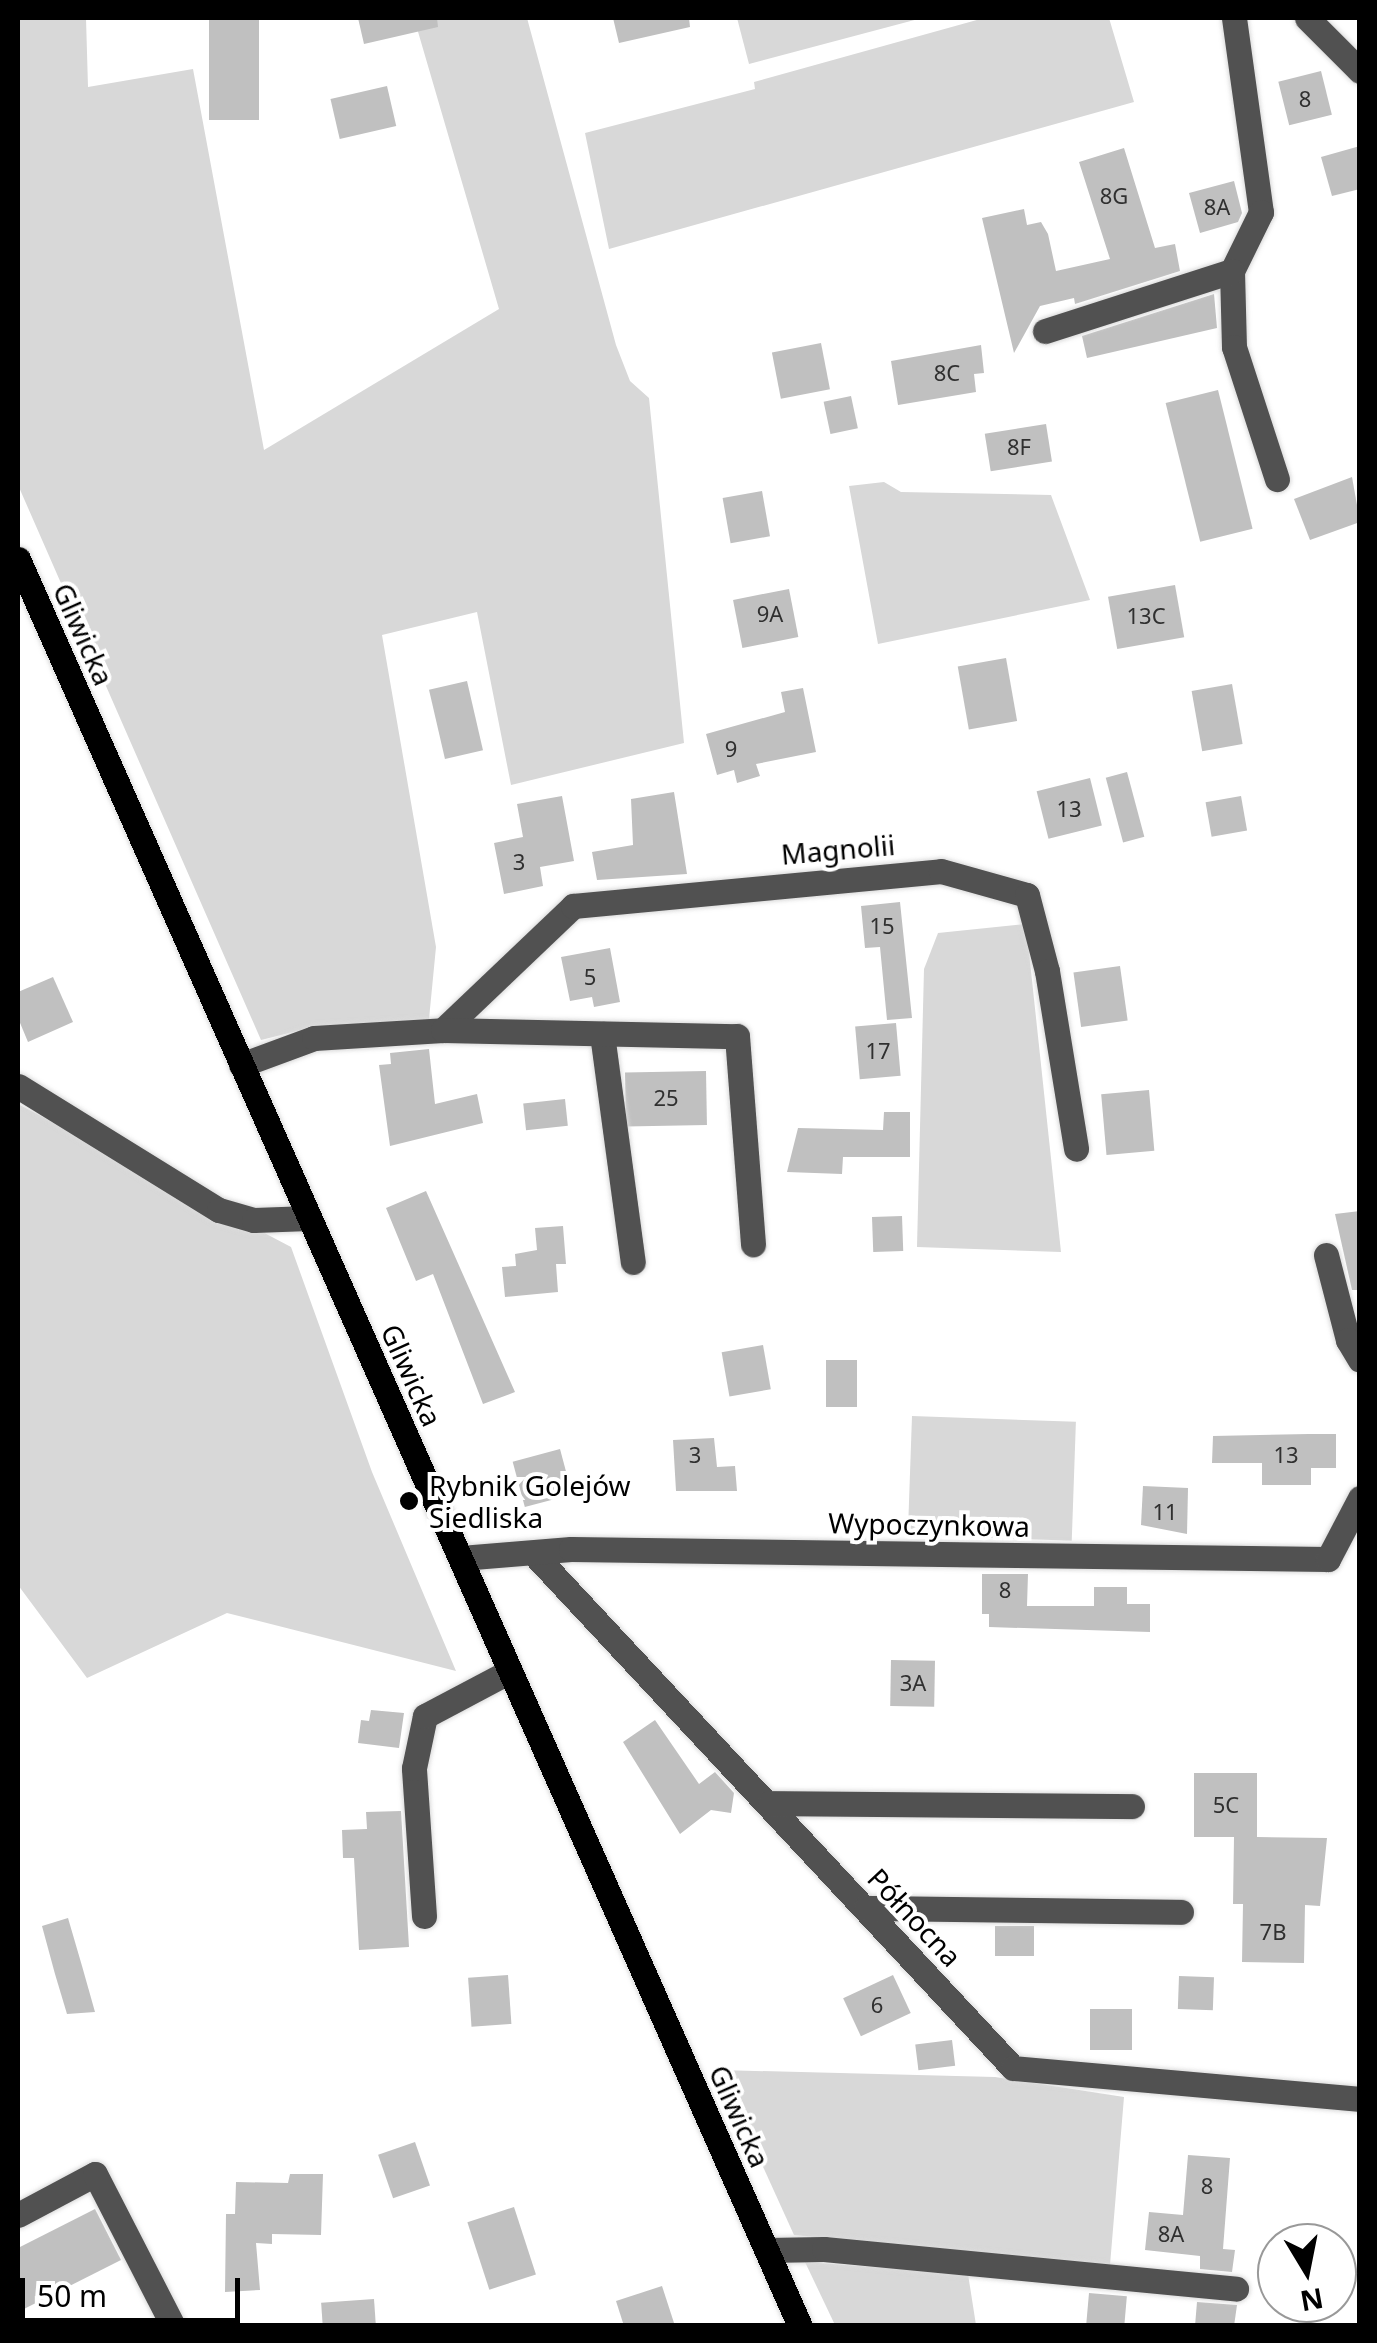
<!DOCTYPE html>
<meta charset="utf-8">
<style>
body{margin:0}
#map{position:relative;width:1377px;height:2343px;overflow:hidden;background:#fff;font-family:"Noto Sans",sans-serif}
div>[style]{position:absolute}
.green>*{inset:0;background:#d8d8d8;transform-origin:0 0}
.building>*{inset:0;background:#c0c0c0;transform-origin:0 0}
.roads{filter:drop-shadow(0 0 2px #dbdbdb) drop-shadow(0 0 2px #dbdbdb)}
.minor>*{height:25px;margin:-12.5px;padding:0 12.5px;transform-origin:12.5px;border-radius:12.5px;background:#515151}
.major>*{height:25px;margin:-12.5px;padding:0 12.5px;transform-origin:12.5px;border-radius:12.5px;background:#000}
.dots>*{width:28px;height:28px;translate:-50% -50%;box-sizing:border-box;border:5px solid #fff;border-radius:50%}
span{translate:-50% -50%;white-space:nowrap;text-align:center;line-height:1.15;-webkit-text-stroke:8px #fff;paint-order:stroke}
.number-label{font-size:22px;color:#303030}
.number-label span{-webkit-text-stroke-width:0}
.street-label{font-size:28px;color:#000}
.poi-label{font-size:28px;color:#000}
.left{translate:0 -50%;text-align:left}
.frame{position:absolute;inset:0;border:20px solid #000;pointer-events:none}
.north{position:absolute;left:1257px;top:2223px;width:100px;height:100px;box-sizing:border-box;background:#fff;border:2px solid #999;border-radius:50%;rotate:170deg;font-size:28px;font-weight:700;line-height:40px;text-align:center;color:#000}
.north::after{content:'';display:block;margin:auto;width:35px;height:45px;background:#000;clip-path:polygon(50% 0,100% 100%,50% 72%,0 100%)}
.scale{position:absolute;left:20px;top:2278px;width:220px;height:45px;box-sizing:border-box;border:5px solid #000;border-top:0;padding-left:12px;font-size:30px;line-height:35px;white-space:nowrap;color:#000;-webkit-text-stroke:8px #fff;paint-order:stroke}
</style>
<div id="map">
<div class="green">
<i style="clip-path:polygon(18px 18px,86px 18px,88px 87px,193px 69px,264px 450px,499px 309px,414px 18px,527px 18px,616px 345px,630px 381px,649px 398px,684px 743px,511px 785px,477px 612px,382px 635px,436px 947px,429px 1019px,309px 1028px,261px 1040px,18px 485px)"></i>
<i style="clip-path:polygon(737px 18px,922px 18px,749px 64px)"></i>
<i style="clip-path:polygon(984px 18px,1109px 18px,1134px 102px,609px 249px,585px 133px,755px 89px,754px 82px)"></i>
<i style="clip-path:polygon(884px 482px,901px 492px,1051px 495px,1090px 600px,878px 644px,849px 486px)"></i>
<i style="clip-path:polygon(1026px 924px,1061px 1252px,917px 1247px,924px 969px,938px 933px)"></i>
<i style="clip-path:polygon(18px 1104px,291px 1247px,372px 1472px,456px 1671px,227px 1613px,87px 1678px,18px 1585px)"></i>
<i style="left:912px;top:1416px;width:164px;height:119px;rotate:2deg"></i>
<i style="clip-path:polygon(719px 2070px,995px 2077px,1124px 2097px,1110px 2265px,794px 2235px)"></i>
<i style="clip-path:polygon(805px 2262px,968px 2274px,976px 2325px,835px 2325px)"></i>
</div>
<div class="building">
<i style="left:209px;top:18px;width:50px;height:102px"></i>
<i style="clip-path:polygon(358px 18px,437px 18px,438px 27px,364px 44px)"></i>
<i style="clip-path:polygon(613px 18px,689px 18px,690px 27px,619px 43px)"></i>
<i style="left:1321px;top:71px;width:45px;height:44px;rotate:76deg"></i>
<i style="left:387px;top:86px;width:41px;height:58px;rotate:77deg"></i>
<i style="clip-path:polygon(1360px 146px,1360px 189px,1332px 196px,1321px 157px)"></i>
<i style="clip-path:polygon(1124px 148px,1155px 248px,1175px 244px,1180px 271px,1075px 304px,1074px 298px,1040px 306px,1014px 353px,982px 218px,1024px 209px,1027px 225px,1041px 222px,1048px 234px,1056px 271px,1110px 259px,1079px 162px)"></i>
<i style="clip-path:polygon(1234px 181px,1242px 213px,1238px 222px,1200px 233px,1189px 193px)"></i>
<i style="clip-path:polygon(1214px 294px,1217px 328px,1087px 358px,1082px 336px)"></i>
<i style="left:821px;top:343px;width:47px;height:50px;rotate:79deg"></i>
<i style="clip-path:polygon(981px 345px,984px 373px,974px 374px,976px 392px,898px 405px,891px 361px)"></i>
<i style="left:1218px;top:390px;width:143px;height:54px;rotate:76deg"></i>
<i style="left:851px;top:396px;width:33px;height:28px;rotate:78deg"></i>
<i style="left:1046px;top:424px;width:38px;height:62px;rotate:81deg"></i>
<i style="clip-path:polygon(1352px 477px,1360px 522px,1310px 540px,1294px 499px)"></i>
<i style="left:762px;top:491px;width:46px;height:40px;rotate:80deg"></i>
<i style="left:1175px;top:585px;width:53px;height:68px;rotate:80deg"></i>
<i style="left:789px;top:589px;width:49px;height:57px;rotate:79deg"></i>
<i style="left:1006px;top:658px;width:64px;height:49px;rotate:80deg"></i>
<i style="left:467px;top:681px;width:71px;height:39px;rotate:77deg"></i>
<i style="left:1232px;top:684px;width:61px;height:41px;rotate:80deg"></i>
<i style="clip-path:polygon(803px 688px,816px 752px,756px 764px,760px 776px,737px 783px,734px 770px,717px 775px,706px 734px,785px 712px,781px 692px)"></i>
<i style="left:1127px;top:772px;width:67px;height:22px;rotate:75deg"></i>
<i style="left:1090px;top:778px;width:49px;height:55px;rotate:76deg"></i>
<i style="clip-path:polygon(674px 792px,687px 874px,597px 880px,592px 852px,633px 845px,631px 799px)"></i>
<i style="clip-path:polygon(562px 796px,574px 861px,540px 867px,543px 886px,504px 894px,494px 843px,523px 837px,517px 804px)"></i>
<i style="left:1241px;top:796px;width:35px;height:36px;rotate:80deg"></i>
<i style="clip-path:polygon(900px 902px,912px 1018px,887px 1020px,880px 947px,865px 948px,861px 906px)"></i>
<i style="clip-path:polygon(610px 948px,620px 1002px,594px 1007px,592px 997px,570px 1001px,561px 957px)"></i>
<i style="left:1120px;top:966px;width:55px;height:47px;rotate:82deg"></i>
<i style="clip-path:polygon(53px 977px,73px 1022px,28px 1042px,18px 1018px,18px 992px)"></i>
<i style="left:896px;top:1023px;width:53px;height:41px;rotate:85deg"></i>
<i style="clip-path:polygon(429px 1049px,435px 1104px,477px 1094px,483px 1123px,390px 1146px,379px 1065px,391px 1064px,390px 1053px)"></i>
<i style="left:706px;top:1071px;width:54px;height:81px;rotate:89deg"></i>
<i style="left:1149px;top:1090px;width:61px;height:48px;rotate:85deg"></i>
<i style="left:565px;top:1099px;width:27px;height:42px;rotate:84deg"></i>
<i style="clip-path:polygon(884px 1112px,910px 1112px,910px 1157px,843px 1157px,842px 1174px,787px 1172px,798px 1128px,883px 1130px)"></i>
<i style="clip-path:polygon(426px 1191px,515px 1392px,483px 1404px,433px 1274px,416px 1281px,386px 1208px)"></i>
<i style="clip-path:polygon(1360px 1211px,1360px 1290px,1352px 1290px,1335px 1214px)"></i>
<i style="left:902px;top:1216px;width:35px;height:30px;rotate:88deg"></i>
<i style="clip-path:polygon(563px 1226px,566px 1264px,556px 1264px,558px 1292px,505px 1297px,502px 1267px,516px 1266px,515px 1254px,537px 1250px,535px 1228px)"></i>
<i style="left:763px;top:1345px;width:45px;height:42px;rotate:80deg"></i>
<i style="left:826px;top:1360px;width:31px;height:47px"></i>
<i style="clip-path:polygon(1309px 1434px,1336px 1434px,1336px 1468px,1311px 1468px,1311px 1485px,1262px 1485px,1262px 1463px,1212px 1463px,1213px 1436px)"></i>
<i style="clip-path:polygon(714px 1438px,717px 1467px,735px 1466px,737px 1491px,676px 1491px,673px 1440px)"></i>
<i style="left:560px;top:1449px;width:47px;height:49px;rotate:75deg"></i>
<i style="clip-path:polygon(1143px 1486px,1188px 1488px,1187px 1534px,1141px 1525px)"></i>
<i style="clip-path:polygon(982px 1574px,1028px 1574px,1027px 1606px,1094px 1606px,1094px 1587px,1127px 1587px,1127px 1604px,1150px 1604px,1150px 1632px,989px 1627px,989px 1614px,982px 1614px)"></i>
<i style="left:891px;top:1660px;width:44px;height:46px;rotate:1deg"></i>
<i style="clip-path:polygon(371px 1710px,404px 1713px,399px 1748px,358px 1743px,361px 1720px,369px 1721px)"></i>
<i style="clip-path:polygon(655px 1720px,699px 1784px,715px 1772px,734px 1793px,731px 1813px,711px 1810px,680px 1834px,623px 1742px)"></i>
<i style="clip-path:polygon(1194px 1773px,1257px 1773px,1257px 1837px,1327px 1838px,1320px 1906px,1305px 1905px,1304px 1963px,1242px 1962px,1243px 1904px,1233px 1904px,1234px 1837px,1194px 1837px)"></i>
<i style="clip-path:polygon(401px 1811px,409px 1947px,359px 1950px,354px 1858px,343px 1858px,342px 1830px,367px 1829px,366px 1812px)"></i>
<i style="clip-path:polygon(68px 1918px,82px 1966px,95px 2012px,67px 2014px,55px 1974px,42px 1926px)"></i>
<i style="left:995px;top:1926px;width:39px;height:30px"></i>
<i style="left:508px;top:1975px;width:49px;height:40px;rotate:86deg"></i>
<i style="left:893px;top:1975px;width:42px;height:55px;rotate:65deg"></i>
<i style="left:1179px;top:1976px;width:35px;height:33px;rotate:2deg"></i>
<i style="left:1090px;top:2009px;width:42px;height:41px"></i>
<i style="left:952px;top:2040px;width:26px;height:37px;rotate:83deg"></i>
<i style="left:415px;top:2142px;width:46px;height:39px;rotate:71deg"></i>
<i style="clip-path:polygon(1188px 2155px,1230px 2158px,1223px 2249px,1235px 2250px,1232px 2272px,1200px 2269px,1200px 2256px,1145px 2250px,1149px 2212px,1183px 2215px)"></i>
<i style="clip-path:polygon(290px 2174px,323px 2174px,321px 2235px,272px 2234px,272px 2244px,256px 2243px,260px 2290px,225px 2292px,226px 2214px,235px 2214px,236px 2182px,288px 2183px)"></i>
<i style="left:514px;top:2207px;width:71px;height:49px;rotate:72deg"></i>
<i style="clip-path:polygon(95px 2209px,121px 2260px,18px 2312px,18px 2248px)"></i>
<i style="clip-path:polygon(662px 2286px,675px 2326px,624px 2326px,616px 2301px)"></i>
<i style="left:1089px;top:2293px;width:38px;height:33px;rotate:5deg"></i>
<i style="left:374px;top:2299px;width:27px;height:53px;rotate:86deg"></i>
<i style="clip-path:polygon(1197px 2302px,1237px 2305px,1234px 2326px,1195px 2326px)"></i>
</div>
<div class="roads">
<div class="minor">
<i style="left:1234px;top:18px;width:196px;rotate:82.1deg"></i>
<i style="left:1261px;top:212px;width:66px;rotate:116.2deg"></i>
<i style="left:1232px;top:271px;width:76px;rotate:88.5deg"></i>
<i style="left:1234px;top:347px;width:139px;rotate:72deg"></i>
<i style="left:1307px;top:18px;width:75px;rotate:45deg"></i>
<i style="left:1045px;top:331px;width:196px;rotate:-17.8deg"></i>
<i style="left:443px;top:1030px;width:180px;rotate:-43.6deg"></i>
<i style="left:573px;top:906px;width:370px;rotate:-5.4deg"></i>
<i style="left:941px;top:871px;width:89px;rotate:15.6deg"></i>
<i style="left:1027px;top:895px;width:79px;rotate:75.3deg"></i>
<i style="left:1047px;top:971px;width:180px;rotate:80.7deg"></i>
<i style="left:602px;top:1034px;width:230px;rotate:82.3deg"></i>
<i style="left:241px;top:1065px;width:78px;rotate:-20.3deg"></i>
<i style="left:314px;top:1038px;width:129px;rotate:-3.5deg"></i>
<i style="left:443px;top:1030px;width:294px;rotate:1.2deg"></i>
<i style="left:737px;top:1036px;width:209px;rotate:85.6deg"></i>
<i style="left:18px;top:1086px;width:236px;rotate:31.7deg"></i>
<i style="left:219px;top:1210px;width:36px;rotate:16deg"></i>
<i style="left:254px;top:1220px;width:55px;rotate:-2.1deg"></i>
<i style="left:1326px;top:1255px;width:88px;rotate:75.5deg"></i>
<i style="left:1348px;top:1340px;width:23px;rotate:59deg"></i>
<i style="left:533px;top:1553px;width:704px;rotate:47.01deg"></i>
<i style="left:1013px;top:2068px;width:348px;rotate:5.1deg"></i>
<i style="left:461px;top:1558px;width:110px;rotate:-4.7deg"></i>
<i style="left:571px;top:1549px;width:757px;rotate:0.76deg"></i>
<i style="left:1328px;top:1559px;width:69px;rotate:-62.3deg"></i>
<i style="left:770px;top:1803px;width:362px;rotate:0.5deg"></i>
<i style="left:866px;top:1908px;width:315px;rotate:0.7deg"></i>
<i style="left:424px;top:1916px;width:148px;rotate:-93.9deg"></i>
<i style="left:414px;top:1768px;width:53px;rotate:-78.1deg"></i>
<i style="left:425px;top:1716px;width:96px;rotate:-27.9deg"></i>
<i style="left:18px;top:2215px;width:87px;rotate:-28deg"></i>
<i style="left:95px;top:2174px;width:171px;rotate:62.8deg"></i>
<i style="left:767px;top:2250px;width:57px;rotate:-1deg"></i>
<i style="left:824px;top:2249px;width:414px;rotate:5.5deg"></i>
</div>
<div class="major">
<i style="left:18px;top:559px;width:1932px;rotate:66.13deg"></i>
</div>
</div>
<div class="dots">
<i style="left:409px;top:1501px;background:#000"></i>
</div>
<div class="number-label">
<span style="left:1305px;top:99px">8</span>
<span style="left:1114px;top:196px">8G</span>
<span style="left:1217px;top:207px">8A</span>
<span style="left:947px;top:373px">8C</span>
<span style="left:1019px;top:447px">8F</span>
<span style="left:770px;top:614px">9A</span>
<span style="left:1146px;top:616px">13C</span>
<span style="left:731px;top:749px">9</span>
<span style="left:1069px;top:809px">13</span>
<span style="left:519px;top:862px">3</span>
<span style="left:882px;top:926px">15</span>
<span style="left:590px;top:977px">5</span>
<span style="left:878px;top:1051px">17</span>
<span style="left:666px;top:1098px">25</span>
<span style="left:695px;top:1455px">3</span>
<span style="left:1286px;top:1455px">13</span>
<span style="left:1165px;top:1512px">11</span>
<span style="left:1005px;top:1590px">8</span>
<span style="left:913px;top:1683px">3A</span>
<span style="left:1226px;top:1805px">5C</span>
<span style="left:1273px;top:1932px">7B</span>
<span style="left:877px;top:2005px">6</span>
<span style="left:1207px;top:2186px">8</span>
<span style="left:1171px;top:2234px">8A</span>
</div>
<div class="street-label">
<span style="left:84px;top:634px;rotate:66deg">Gliwicka</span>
<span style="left:838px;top:849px;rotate:-5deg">Magnolii</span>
<span style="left:412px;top:1375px;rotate:66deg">Gliwicka</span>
<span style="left:929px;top:1524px;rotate:1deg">Wypoczynkowa</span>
<span style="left:915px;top:1917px;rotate:47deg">Północna</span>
<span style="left:740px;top:2116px;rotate:66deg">Gliwicka</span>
</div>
<div class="poi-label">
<span class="left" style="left:429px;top:1501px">Rybnik Golejów<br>Siedliska</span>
</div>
<div class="frame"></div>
<div class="north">N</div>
<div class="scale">50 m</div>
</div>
